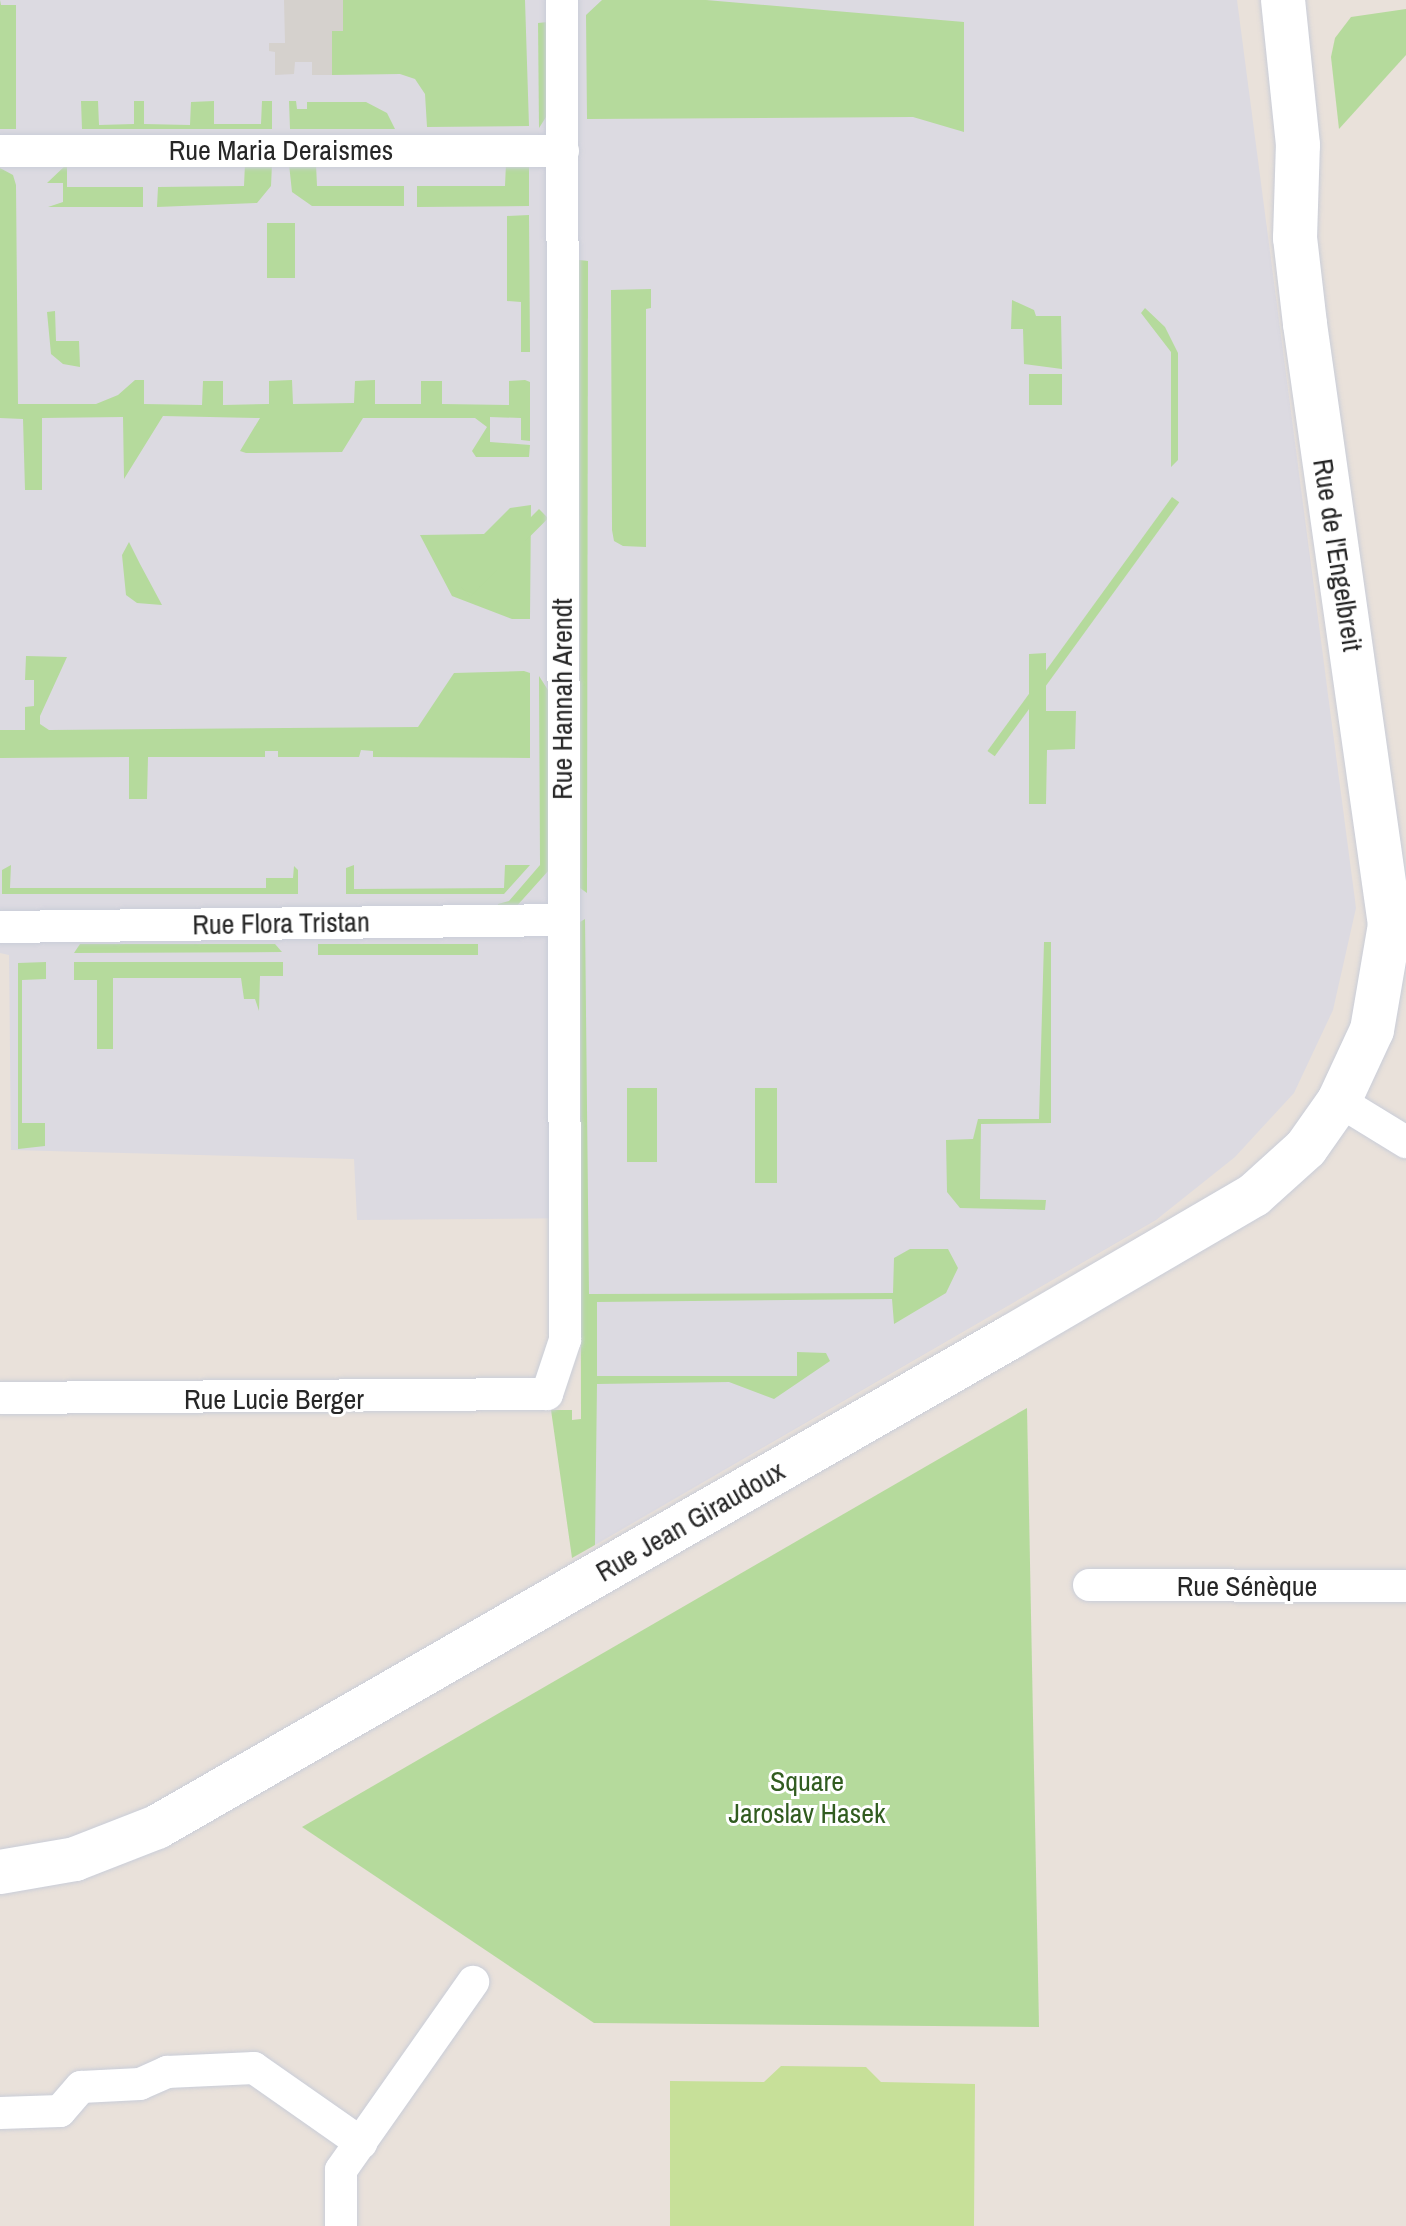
<!DOCTYPE html>
<meta charset="utf-8">
<style>
body{margin:0}
#map{position:relative;width:1406px;height:2226px;overflow:hidden;background:#e9e1da;font-family:"Archivo Narrow",sans-serif}
div>[style]{position:absolute}
.industrial>*{inset:0;background:#dcdae1}
.green>*{inset:0;background:#b5da9c;transform-origin:0 0}
.pitch>*{inset:0;background:#c7e099}
.plaza>*{inset:0;background:#d5d1cd}
.roads{filter:drop-shadow(0 0 2px #c9cdd8) drop-shadow(0 0 2px #c9cdd8)}
.street>*{height:32px;margin:-16px;padding:0 16px;transform-origin:16px;border-radius:16px;background:#fff}
.secondary>*{height:44px;margin:-22px;padding:0 22px;transform-origin:22px;border-radius:22px;background:#fff}
span{translate:-50% -50%;white-space:nowrap;text-align:center;line-height:1.15;-webkit-text-stroke:6px #fff;paint-order:stroke}
.street-label{font-size:28px;color:#272727}
.park-label{font-size:28px;color:#315c20}
</style>
<div id="map">
<div class="industrial">
<i style="clip-path:polygon(0 0,1237px 0,1356px 908px,1333px 1010px,1294px 1093px,1235px 1157px,1156px 1220px,595px 1545px,583px 1383px,584px 1218px,357px 1220px,354px 1159px,11px 1150px,9px 955px,0 953px)"></i>
</div>
<div class="green">
<i style="clip-path:polygon(0 0,1px 5px,16px 5px,16px 129px,0 129px)"></i>
<i style="clip-path:polygon(337px 0,525px 0,529px 126px,427px 127px,425px 94px,415px 79px,400px 74px,332px 75px,332px 31px,343px 30px,343px 1px)"></i>
<i style="clip-path:polygon(602px 0,706px 0,964px 22px,964px 132px,913px 117px,587px 119px,586px 15px)"></i>
<i style="clip-path:polygon(1406px 9px,1406px 55px,1339px 129px,1331px 57px,1335px 38px,1351px 17px)"></i>
<i style="clip-path:polygon(548px 22px,548px 114px,539px 128px,538px 23px)"></i>
<i style="clip-path:polygon(81px 101px,98px 101px,99px 125px,134px 124px,134px 101px,144px 101px,144px 124px,190px 125px,191px 102px,214px 101px,214px 124px,261px 124px,262px 101px,272px 101px,272px 129px,82px 129px)"></i>
<i style="clip-path:polygon(289px 101px,296px 101px,297px 109px,307px 109px,307px 102px,366px 102px,387px 113px,395px 129px,290px 129px)"></i>
<i style="clip-path:polygon(245px 163px,272px 164px,271px 186px,257px 203px,157px 207px,158px 187px,244px 186px)"></i>
<i style="clip-path:polygon(506px 163px,529px 163px,529px 206px,417px 207px,417px 186px,505px 186px)"></i>
<i style="clip-path:polygon(67px 164px,67px 187px,143px 187px,143px 207px,48px 207px,63px 202px,63px 183px,47px 183px)"></i>
<i style="clip-path:polygon(289px 164px,316px 164px,317px 186px,404px 186px,404px 206px,312px 206px,292px 192px)"></i>
<i style="clip-path:polygon(0 168px,13px 175px,16px 185px,18px 404px,96px 404px,118px 395px,135px 380px,144px 380px,144px 404px,202px 405px,203px 381px,223px 381px,223px 405px,269px 404px,269px 381px,292px 380px,293px 404px,354px 403px,355px 381px,375px 380px,375px 404px,421px 404px,421px 381px,442px 381px,442px 404px,509px 405px,509px 381px,525px 380px,530px 382px,530px 441px,521px 440px,521px 418px,490px 417px,490px 442px,530px 445px,529px 457px,476px 457px,472px 451px,487px 427px,475px 418px,363px 418px,342px 452px,246px 453px,240px 451px,260px 418px,163px 416px,124px 479px,123px 417px,42px 418px,42px 490px,25px 490px,23px 419px,0 418px)"></i>
<i style="clip-path:polygon(529px 215px,530px 352px,521px 352px,521px 302px,507px 301px,507px 216px)"></i>
<i style="left:267px;top:223px;width:28px;height:55px"></i>
<i style="clip-path:polygon(579px 260px,588px 261px,587px 893px,580px 888px)"></i>
<i style="clip-path:polygon(651px 289px,651px 308px,646px 309px,646px 547px,623px 546px,614px 541px,612px 530px,611px 290px)"></i>
<i style="clip-path:polygon(1012px 300px,1034px 310px,1036px 316px,1061px 316px,1062px 369px,1024px 364px,1023px 329px,1011px 329px)"></i>
<i style="clip-path:polygon(1145px 308px,1165px 327px,1178px 353px,1178px 460px,1171px 467px,1171px 352px,1141px 313px)"></i>
<i style="clip-path:polygon(55px 311px,56px 341px,79px 341px,80px 367px,63px 364px,51px 354px,47px 312px)"></i>
<i style="left:1029px;top:374px;width:33px;height:31px"></i>
<i style="left:1172px;top:497px;width:9px;height:314px;rotate:36deg"></i>
<i style="clip-path:polygon(531px 505px,530px 619px,512px 619px,452px 596px,420px 535px,484px 534px,510px 508px)"></i>
<i style="left:539px;top:509px;width:13px;height:110px;rotate:45deg"></i>
<i style="clip-path:polygon(129px 542px,140px 564px,162px 605px,137px 603px,126px 595px,122px 555px)"></i>
<i style="clip-path:polygon(1046px 653px,1046px 711px,1076px 711px,1075px 749px,1047px 750px,1046px 804px,1029px 804px,1029px 654px)"></i>
<i style="clip-path:polygon(26px 656px,67px 657px,40px 716px,40px 724px,49px 730px,418px 727px,454px 673px,524px 671px,530px 673px,530px 758px,373px 757px,373px 751px,361px 750px,359px 757px,278px 757px,278px 751px,265px 751px,265px 757px,148px 757px,147px 799px,129px 799px,129px 757px,0 758px,0 730px,25px 730px,25px 707px,34px 706px,34px 680px,25px 680px)"></i>
<i style="clip-path:polygon(539px 676px,548px 690px,549px 870px,515px 908px,497px 912px,498px 904px,509px 901px,540px 865px)"></i>
<i style="clip-path:polygon(11px 865px,10px 888px,266px 888px,266px 878px,293px 878px,294px 866px,298px 870px,298px 894px,2px 894px,2px 870px)"></i>
<i style="clip-path:polygon(354px 865px,354px 889px,504px 888px,505px 865px,530px 865px,504px 894px,346px 894px,346px 868px)"></i>
<i style="clip-path:polygon(585px 919px,589px 1294px,893px 1293px,894px 1258px,910px 1249px,948px 1249px,958px 1268px,946px 1293px,894px 1324px,892px 1299px,597px 1302px,597px 1376px,797px 1376px,797px 1352px,826px 1353px,830px 1361px,774px 1399px,729px 1382px,597px 1384px,595px 1545px,572px 1558px,551px 1410px,572px 1410px,572px 1420px,581px 1419px,580px 922px)"></i>
<i style="clip-path:polygon(1044px 942px,1051px 942px,1051px 1123px,981px 1124px,980px 1199px,1046px 1200px,1045px 1210px,960px 1208px,947px 1192px,946px 1140px,973px 1139px,978px 1119px,1039px 1119px)"></i>
<i style="clip-path:polygon(80px 944px,275px 944px,282px 952px,74px 953px)"></i>
<i style="left:318px;top:944px;width:160px;height:11px"></i>
<i style="clip-path:polygon(46px 962px,46px 979px,22px 980px,22px 1123px,45px 1123px,45px 1146px,18px 1149px,18px 963px)"></i>
<i style="clip-path:polygon(74px 962px,283px 962px,283px 976px,260px 976px,259px 1011px,255px 999px,244px 999px,241px 978px,113px 978px,113px 1049px,97px 1049px,97px 980px,74px 980px)"></i>
<i style="left:627px;top:1088px;width:30px;height:74px"></i>
<i style="left:755px;top:1088px;width:22px;height:95px"></i>
<i style="clip-path:polygon(1027px 1408px,1039px 2027px,594px 2023px,302px 1827px)"></i>
</div>
<div class="pitch">
<i style="clip-path:polygon(781px 2066px,866px 2067px,881px 2082px,975px 2084px,974px 2226px,670px 2226px,670px 2081px,764px 2082px)"></i>
</div>
<div class="plaza">
<i style="clip-path:polygon(284px 0,343px 0,343px 31px,332px 31px,332px 75px,312px 75px,312px 62px,295px 62px,294px 74px,275px 75px,275px 52px,269px 51px,269px 43px,285px 43px)"></i>
</div>
<div class="roads">
<div class="street">
<i style="left:0;top:151px;width:563px"></i>
<i style="left:0;top:927px;width:562px;rotate:-0.71deg"></i>
<i style="left:1339px;top:1101px;width:79px;rotate:31.5deg"></i>
<i style="left:0;top:1398px;width:547px;rotate:-0.42deg"></i>
<i style="left:547px;top:1394px;width:57px;rotate:-71.6deg"></i>
<i style="left:565px;top:1340px;width:1340px;rotate:-90.13deg"></i>
<i style="left:1089px;top:1585px;width:317px;rotate:0.2deg"></i>
<i style="left:0;top:2113px;width:60px;rotate:-1.9deg"></i>
<i style="left:60px;top:2111px;width:32px;rotate:-49deg"></i>
<i style="left:81px;top:2087px;width:59px;rotate:-2.9deg"></i>
<i style="left:140px;top:2084px;width:30px;rotate:-24deg"></i>
<i style="left:167px;top:2072px;width:87px;rotate:-2.6deg"></i>
<i style="left:254px;top:2068px;width:131px;rotate:35deg"></i>
<i style="left:341px;top:2226px;width:56px;rotate:-90deg"></i>
<i style="left:341px;top:2170px;width:230px;rotate:-54.9deg"></i>
</div>
<div class="secondary">
<i style="left:0;top:1872px;width:76px;rotate:-9.8deg"></i>
<i style="left:75px;top:1859px;width:88px;rotate:-21.3deg"></i>
<i style="left:157px;top:1827px;width:985px;rotate:-29.85deg"></i>
<i style="left:1011px;top:1337px;width:281px;rotate:-30.3deg"></i>
<i style="left:1254px;top:1195px;width:70px;rotate:-42.1deg"></i>
<i style="left:1306px;top:1148px;width:57px;rotate:-54.9deg"></i>
<i style="left:1339px;top:1101px;width:78px;rotate:-65.1deg"></i>
<i style="left:1372px;top:1030px;width:107px;rotate:-80.3deg"></i>
<i style="left:1390px;top:925px;width:607px;rotate:-98.05deg"></i>
<i style="left:1305px;top:324px;width:87px;rotate:-96.6deg"></i>
<i style="left:1295px;top:238px;width:93px;rotate:-88.2deg"></i>
<i style="left:1298px;top:145px;width:146px;rotate:-95.9deg"></i>
</div>
</div>
<div class="street-label">
<span style="left:281px;top:150px">Rue Maria Deraismes</span>
<span style="left:1338px;top:555px;rotate:81deg">Rue de l'Engelbreit</span>
<span style="left:562px;top:699px;rotate:-90deg">Rue Hannah Arendt</span>
<span style="left:281px;top:923px;rotate:-1deg">Rue Flora Tristan</span>
<span style="left:274px;top:1399px">Rue Lucie Berger</span>
<span style="left:690px;top:1521px;rotate:-30deg">Rue Jean Giraudoux</span>
<span style="left:1247px;top:1586px">Rue Sénèque</span>
</div>
<div class="park-label">
<span style="left:807px;top:1797px">Square<br>Jaroslav Hasek</span>
</div>
</div>
